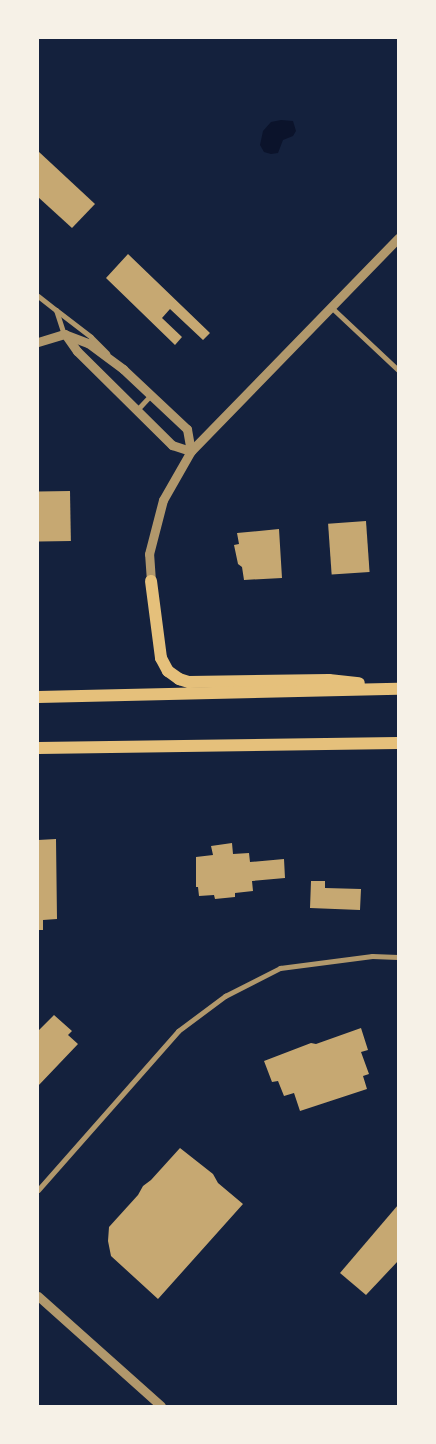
<!DOCTYPE html>
<style>
body{margin:0}
#map{position:relative;width:436px;height:1444px;overflow:hidden;background:#14213d;font-family:Montserrat,sans-serif}
div>[style]{position:absolute}
.water>*{inset:0;background:#0b132b}
.building>*{inset:0;background:#c6a872;transform-origin:0 0}
.minor>*{height:5px;margin:-2.5px;padding:0 2.5px;transform-origin:2.5px;border-radius:2.5px;background:#b1986c}
.tertiary>*{height:9px;margin:-4.5px;padding:0 4.5px;transform-origin:4.5px;border-radius:4.5px;background:#b1986c}
.primary>*{height:12px;margin:-6px;padding:0 6px;transform-origin:6px;border-radius:6px;background:#e5c07b}
span{translate:-50% -50%;white-space:nowrap;text-align:center;line-height:1.15;-webkit-text-stroke:4px #f6f1e7;paint-order:stroke}
.frame{position:absolute;inset:0;border:39px solid #f6f1e7;pointer-events:none}
</style>
<div id="map">
<div class="water">
<i style="clip-path:polygon(281px 120px,293px 121px,296px 131px,293px 136px,283px 140px,278px 153px,271px 154px,264px 152px,260px 145px,263px 131px,271px 122px)"></i>
</div>
<div class="building">
<i style="clip-path:polygon(38px 151px,95px 204px,72px 228px,38px 197px)"></i>
<i style="clip-path:polygon(128px 254px,210px 333px,203px 340px,170px 309px,162px 318px,182px 337px,175px 345px,106px 278px)"></i>
<i style="left:70px;top:491px;width:50px;height:32px;rotate:89deg"></i>
<i style="left:366px;top:521px;width:51px;height:38px;rotate:86deg"></i>
<i style="clip-path:polygon(279px 529px,282px 578px,244px 580px,242px 567px,238px 564px,234px 545px,239px 544px,237px 533px)"></i>
<i style="clip-path:polygon(56px 839px,57px 919px,43px 920px,43px 930px,38px 930px,38px 840px)"></i>
<i style="clip-path:polygon(232px 843px,233px 854px,249px 853px,250px 862px,284px 859px,285px 878px,252px 881px,253px 891px,235px 893px,235px 897px,215px 899px,214px 895px,199px 896px,198px 887px,196px 887px,196px 857px,213px 855px,211px 846px)"></i>
<i style="clip-path:polygon(311px 881px,325px 881px,325px 888px,361px 889px,360px 910px,310px 908px)"></i>
<i style="clip-path:polygon(54px 1015px,72px 1031px,68px 1035px,78px 1044px,38px 1086px,38px 1031px)"></i>
<i style="clip-path:polygon(361px 1028px,368px 1050px,361px 1052px,369px 1074px,363px 1076px,367px 1089px,300px 1111px,294px 1093px,284px 1096px,278px 1081px,272px 1082px,264px 1061px,311px 1043px,316px 1044px)"></i>
<i style="clip-path:polygon(180px 1148px,213px 1174px,218px 1183px,243px 1204px,158px 1299px,111px 1256px,108px 1241px,109px 1227px,138px 1195px,143px 1186px,151px 1180px)"></i>
<i style="clip-path:polygon(398px 1205px,398px 1261px,366px 1295px,340px 1273px)"></i>
</div>
<div class="minor">
<i style="left:38px;top:296px;width:23px;rotate:38deg"></i>
<i style="left:56px;top:310px;width:25px;rotate:72deg"></i>
<i style="left:332px;top:308px;width:91px;rotate:43.2deg"></i>
<i style="left:56px;top:310px;width:44px;rotate:37.6deg"></i>
<i style="left:91px;top:337px;width:23px;rotate:45deg"></i>
<i style="left:136px;top:411px;width:22px;rotate:-47deg"></i>
<i style="left:38px;top:1190px;width:212px;rotate:-48.6deg"></i>
<i style="left:178px;top:1031px;width:59px;rotate:-36.7deg"></i>
<i style="left:225px;top:996px;width:62px;rotate:-27deg"></i>
<i style="left:280px;top:968px;width:93px;rotate:-7.4deg"></i>
<i style="left:372px;top:956px;width:26px;rotate:2deg"></i>
</div>
<div class="tertiary">
<i style="left:65px;top:334px;width:21px;rotate:55deg"></i>
<i style="left:77px;top:351px;width:134px;rotate:44.7deg"></i>
<i style="left:172px;top:445px;width:20px;rotate:18deg"></i>
<i style="left:38px;top:342px;width:27px;rotate:-17deg"></i>
<i style="left:64px;top:334px;width:26px;rotate:21deg"></i>
<i style="left:88px;top:343px;width:44px;rotate:36.6deg"></i>
<i style="left:123px;top:369px;width:88px;rotate:43.2deg"></i>
<i style="left:187px;top:429px;width:22px;rotate:80deg"></i>
<i style="left:151px;top:581px;width:27px;rotate:-94deg"></i>
<i style="left:149px;top:554px;width:56px;rotate:-75.5deg"></i>
<i style="left:163px;top:500px;width:56px;rotate:-60.3deg"></i>
<i style="left:191px;top:451px;width:297px;rotate:-45.8deg"></i>
<i style="left:38px;top:1296px;width:165px;rotate:41.8deg"></i>
</div>
<div class="primary">
<i style="left:151px;top:581px;width:78px;rotate:82.6deg"></i>
<i style="left:161px;top:658px;width:15px;rotate:62deg"></i>
<i style="left:168px;top:671px;width:14px;rotate:36deg"></i>
<i style="left:179px;top:679px;width:10px;rotate:17deg"></i>
<i style="left:189px;top:682px;width:140px;rotate:-0.8deg"></i>
<i style="left:329px;top:680px;width:30px;rotate:6deg"></i>
<i style="left:38px;top:697px;width:360px;rotate:-1.3deg"></i>
<i style="left:38px;top:748px;width:360px;rotate:-0.8deg"></i>
</div>
<div class="frame"></div>
</div>
